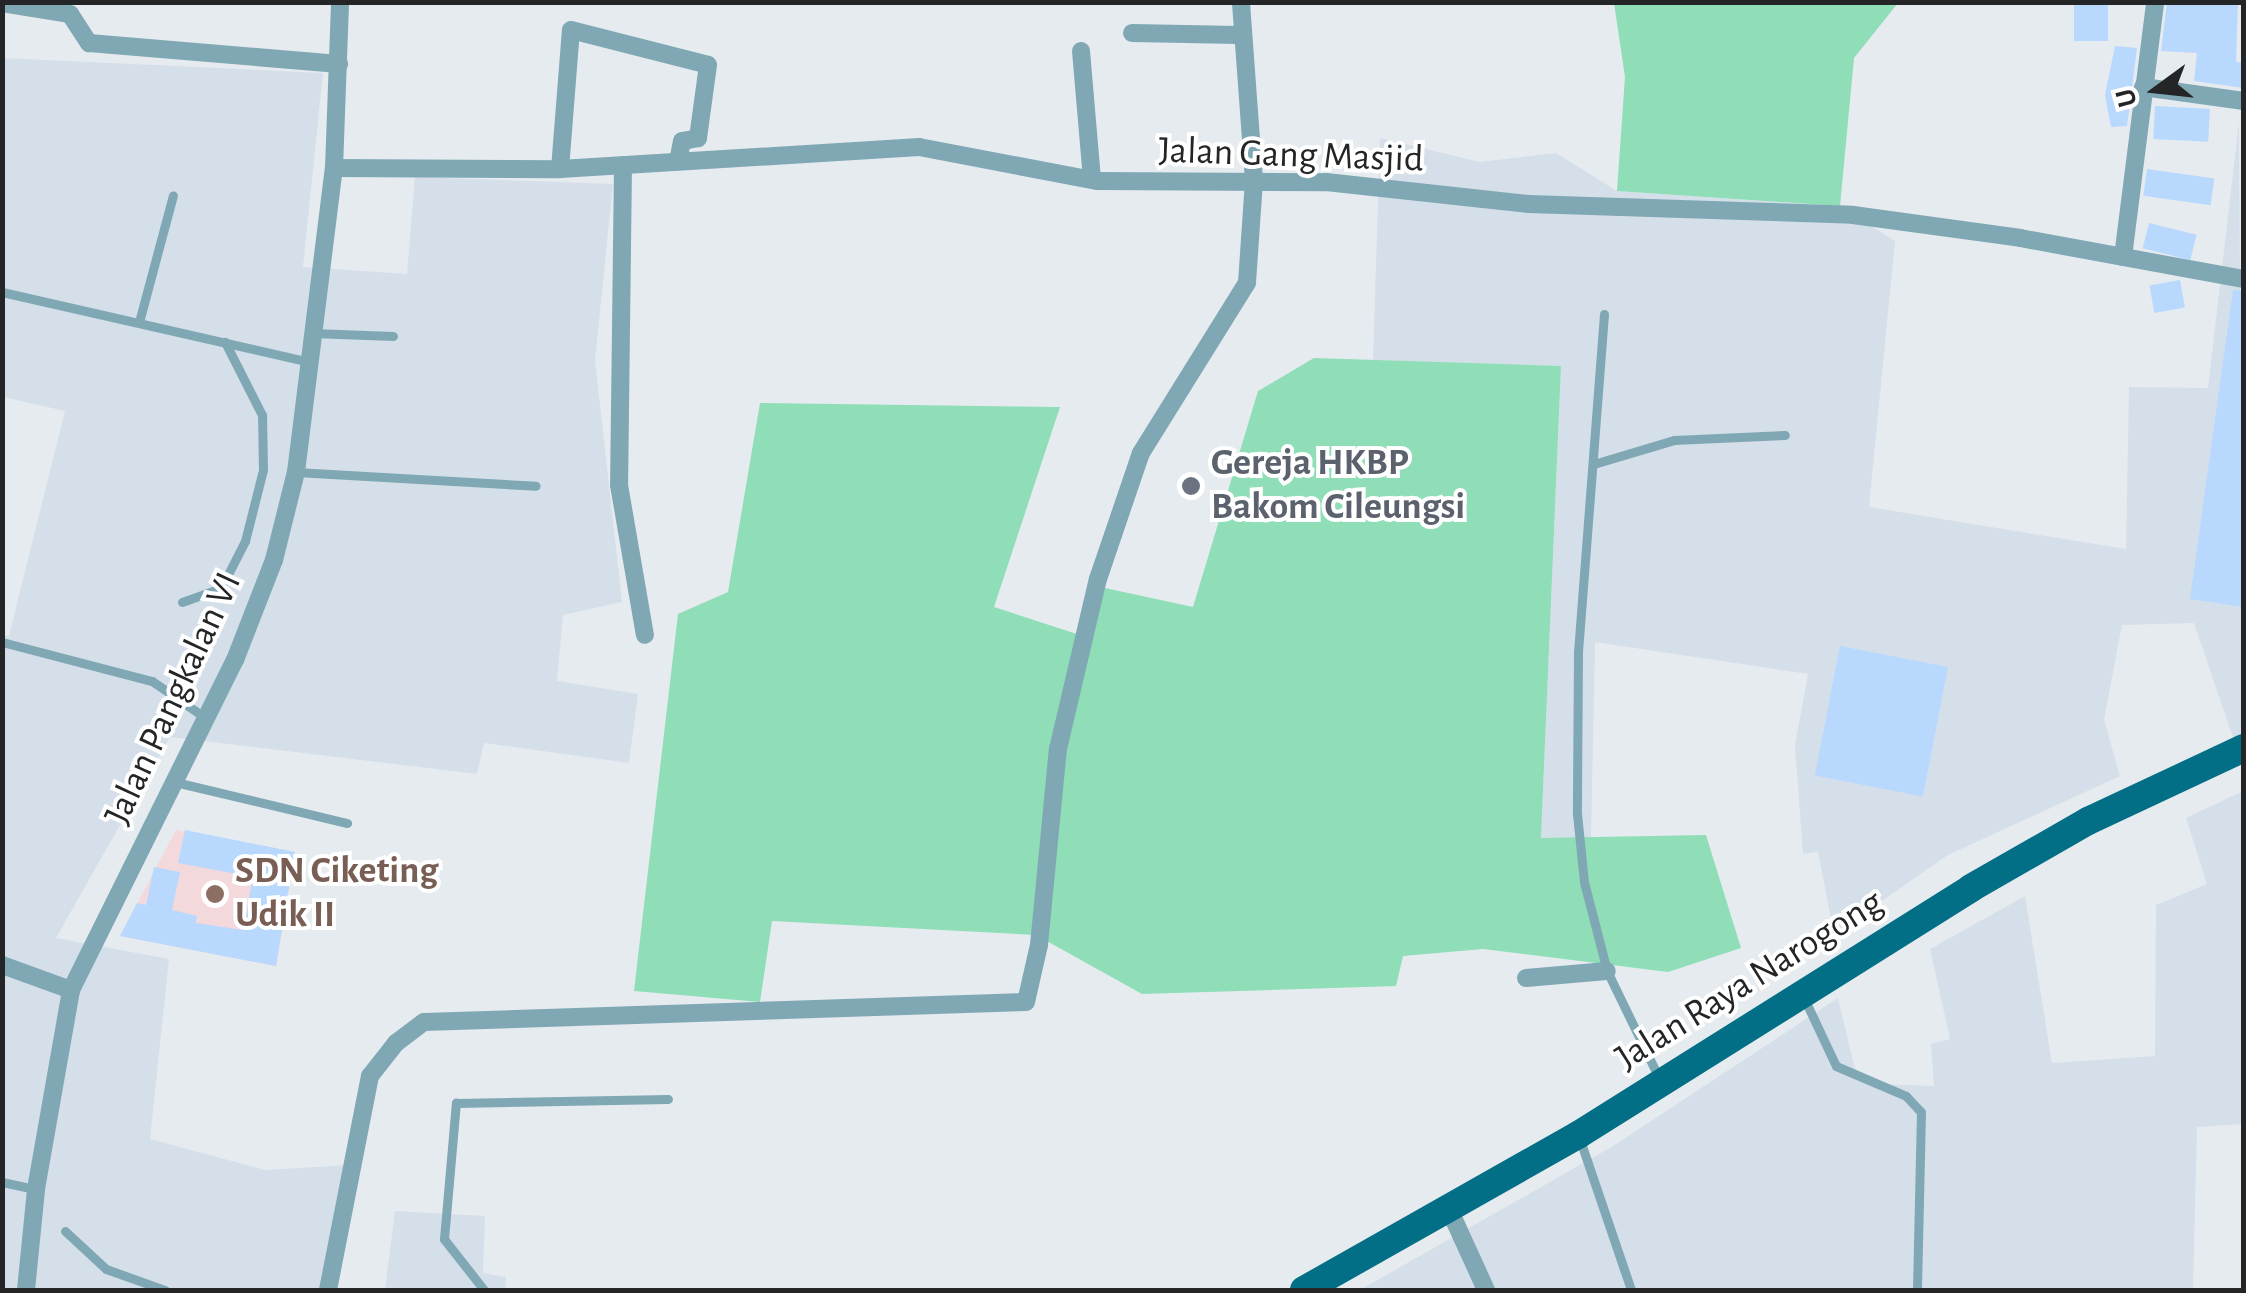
<!DOCTYPE html>
<style>
body{margin:0}
#map{position:relative;width:2246px;height:1293px;overflow:hidden;background:#e6ebf0;font-family:"Alegreya Sans",sans-serif}
div>[style]{position:absolute}
.built>*{inset:0;background:#d5dfea}
.education>*{inset:0;background:#f3d9db}
.green>*{inset:0;background:#8fdeb7}
.building>*{inset:0;background:#b8d8fe;transform-origin:0 0}
.lane>*{height:9px;margin:-4.5px;padding:0 4.5px;transform-origin:4.5px;border-radius:4.5px;background:#7fa8b4}
.street>*{height:18px;margin:-9px;padding:0 9px;transform-origin:9px;border-radius:9px;background:#7fa8b4}
.primary>*{height:28px;margin:-14px;padding:0 14px;transform-origin:14px;border-radius:14px;background:#036f86}
.dots>*{width:28px;height:28px;translate:-50% -50%;box-sizing:border-box;border:5px solid #fff;border-radius:50%}
span{translate:-50% -50%;white-space:nowrap;text-align:center;line-height:1.15;-webkit-text-stroke:8px #fff;paint-order:stroke}
.street-label{font-size:38px;color:#242527}
.worship-label{font-size:38px;color:#5b616d;font-weight:700}
.left{translate:0 -50%;text-align:left}
.education-label{font-size:38px;color:#785e54;font-weight:700}
.frame{position:absolute;inset:0;border:5px solid #242527;pointer-events:none}
.north{position:absolute;left:2106px;top:40px;width:100px;height:100px;-webkit-text-stroke:8px #fff;paint-order:stroke;rotate:255deg;font-size:28px;font-weight:700;line-height:40px;text-align:center;color:#242527}
.north::after{content:'';display:block;margin:auto;width:35px;height:45px;background:#242527;clip-path:polygon(50% 0,100% 100%,50% 72%,0 100%)}
</style>
<div id="map">
<div class="built">
<i style="clip-path:polygon(3px 58px,323px 73px,303px 267px,407px 274px,415px 177px,613px 184px,595px 360px,622px 602px,563px 615px,557px 681px,638px 694px,629px 763px,484px 743px,477px 774px,170px 737px,56px 938px,169px 959px,150px 1139px,265px 1170px,348px 1165px,328px 1290px,3px 1290px,3px 635px,9px 636px,65px 411px,3px 397px)"></i>
<i style="clip-path:polygon(2239px 122px,2243px 767px,2194px 623px,2122px 625px,2104px 720px,2120px 776px,1948px 855px,1834px 934px,1818px 852px,1803px 854px,1795px 745px,1808px 674px,1595px 642px,1591px 838px,1541px 839px,1561px 366px,1373px 360px,1380px 138px,1480px 162px,1556px 153px,1617px 191px,1840px 206px,1895px 241px,1869px 507px,2126px 549px,2129px 387px,2208px 388px)"></i>
<i style="clip-path:polygon(2243px 791px,2243px 1124px,2197px 1127px,2193px 1290px,1360px 1290px,1613px 1146px,1838px 998px,1855px 1069px,1877px 1084px,1934px 1086px,1931px 1044px,1950px 1039px,1930px 949px,2025px 896px,2052px 1063px,2155px 1056px,2156px 905px,2207px 884px,2186px 818px)"></i>
<i style="clip-path:polygon(395px 1211px,485px 1216px,483px 1273px,506px 1277px,505px 1290px,385px 1290px)"></i>
</div>
<div class="education">
<i style="clip-path:polygon(176px 830px,295px 852px,276px 966px,120px 936px)"></i>
</div>
<div class="green">
<i style="clip-path:polygon(1614px 3px,1898px 3px,1854px 58px,1840px 206px,1617px 191px,1625px 77px)"></i>
<i style="clip-path:polygon(1314px 358px,1561px 366px,1541px 838px,1706px 835px,1741px 948px,1668px 972px,1483px 949px,1403px 956px,1396px 986px,1142px 994px,1036px 935px,772px 921px,760px 1002px,634px 991px,678px 614px,728px 592px,760px 403px,1060px 407px,994px 607px,1080px 635px,1105px 588px,1193px 607px,1258px 391px)"></i>
</div>
<div class="building">
<i style="left:2074px;top:2px;width:34px;height:39px"></i>
<i style="clip-path:polygon(2167px 2px,2238px 2px,2236px 62px,2244px 63px,2244px 88px,2194px 81px,2197px 53px,2161px 51px)"></i>
<i style="clip-path:polygon(2115px 46px,2137px 48px,2127px 126px,2111px 127px,2105px 95px)"></i>
<i style="left:2155px;top:106px;width:55px;height:33px;rotate:3deg"></i>
<i style="left:2147px;top:169px;width:68px;height:27px;rotate:8deg"></i>
<i style="left:2149px;top:223px;width:49px;height:26px;rotate:14deg"></i>
<i style="left:2180px;top:280px;width:28px;height:31px;rotate:80deg"></i>
<i style="clip-path:polygon(2233px 290px,2244px 291px,2244px 607px,2190px 599px)"></i>
<i style="left:1840px;top:646px;width:110px;height:132px;rotate:11deg"></i>
<i style="clip-path:polygon(185px 830px,295px 852px,276px 966px,120px 936px,137px 903px,146px 905px,154px 867px,180px 872px,172px 910px,197px 916px,196px 923px,243px 930px,253px 877px,178px 863px)"></i>
</div>
<div class="lane">
<i style="left:2px;top:292px;width:315px;rotate:12.8deg"></i>
<i style="left:1604px;top:314px;width:339px;rotate:94.4deg"></i>
<i style="left:1578px;top:652px;width:162px;rotate:90.4deg"></i>
<i style="left:1577px;top:814px;width:68px;rotate:84.1deg"></i>
<i style="left:1584px;top:882px;width:92px;rotate:75.5deg"></i>
<i style="left:1607px;top:971px;width:119px;rotate:64.1deg"></i>
<i style="left:139px;top:322px;width:131px;rotate:-75deg"></i>
<i style="left:312px;top:333px;width:81px;rotate:2.1deg"></i>
<i style="left:1597px;top:463px;width:80px;rotate:-16.6deg"></i>
<i style="left:1674px;top:440px;width:111px;rotate:-2.6deg"></i>
<i style="left:296px;top:472px;width:240px;rotate:3.3deg"></i>
<i style="left:182px;top:602px;width:41px;rotate:-19.7deg"></i>
<i style="left:221px;top:588px;width:53px;rotate:-62.9deg"></i>
<i style="left:245px;top:541px;width:73px;rotate:-75.8deg"></i>
<i style="left:263px;top:470px;width:55px;rotate:-91deg"></i>
<i style="left:262px;top:415px;width:82px;rotate:-116.9deg"></i>
<i style="left:2px;top:642px;width:155px;rotate:14.6deg"></i>
<i style="left:152px;top:681px;width:67px;rotate:34.6deg"></i>
<i style="left:175px;top:782px;width:177px;rotate:13.4deg"></i>
<i style="left:1804px;top:998px;width:75px;rotate:64.8deg"></i>
<i style="left:1836px;top:1066px;width:76px;rotate:23.2deg"></i>
<i style="left:1906px;top:1096px;width:22px;rotate:47deg"></i>
<i style="left:1921px;top:1112px;width:178px;rotate:91.3deg"></i>
<i style="left:1579px;top:1137px;width:162px;rotate:71.2deg"></i>
<i style="left:2px;top:1182px;width:35px;rotate:12deg"></i>
<i style="left:65px;top:1231px;width:56px;rotate:42.8deg"></i>
<i style="left:106px;top:1269px;width:63px;rotate:19.6deg"></i>
<i style="left:484px;top:1290px;width:65px;rotate:-128.1deg"></i>
<i style="left:444px;top:1239px;width:137px;rotate:-85deg"></i>
<i style="left:456px;top:1103px;width:212px;rotate:-1.1deg"></i>
</div>
<div class="street">
<i style="left:2px;top:3px;width:69px;rotate:9.2deg"></i>
<i style="left:70px;top:14px;width:35px;rotate:57deg"></i>
<i style="left:89px;top:43px;width:251px;rotate:4.8deg"></i>
<i style="left:1132px;top:33px;width:107px;rotate:1.1deg"></i>
<i style="left:1081px;top:51px;width:129px;rotate:85.1deg"></i>
<i style="left:2143px;top:87px;width:102px;rotate:7.9deg"></i>
<i style="left:623px;top:165px;width:320px;rotate:90.7deg"></i>
<i style="left:619px;top:485px;width:152px;rotate:80.2deg"></i>
<i style="left:334px;top:168px;width:226px;rotate:0.3deg"></i>
<i style="left:560px;top:169px;width:360px;rotate:-3.5deg"></i>
<i style="left:919px;top:147px;width:181px;rotate:10.8deg"></i>
<i style="left:1097px;top:181px;width:229px;rotate:0.3deg"></i>
<i style="left:1326px;top:182px;width:204px;rotate:6.2deg"></i>
<i style="left:1529px;top:204px;width:324px;rotate:1.9deg"></i>
<i style="left:1853px;top:215px;width:169px;rotate:7.8deg"></i>
<i style="left:2020px;top:238px;width:228px;rotate:10.4deg"></i>
<i style="left:560px;top:169px;width:139px;rotate:-85.5deg"></i>
<i style="left:571px;top:30px;width:141px;rotate:14.3deg"></i>
<i style="left:708px;top:65px;width:74px;rotate:97.8deg"></i>
<i style="left:698px;top:138px;width:16px;rotate:169deg"></i>
<i style="left:682px;top:141px;width:20px;rotate:101deg"></i>
<i style="left:2123px;top:257px;width:257px;rotate:-82.8deg"></i>
<i style="left:2px;top:965px;width:73px;rotate:19.9deg"></i>
<i style="left:1526px;top:978px;width:81px;rotate:-4.9deg"></i>
<i style="left:1450px;top:1211px;width:87px;rotate:65.5deg"></i>
<i style="left:26px;top:1290px;width:101px;rotate:-84.3deg"></i>
<i style="left:36px;top:1189px;width:202px;rotate:-80deg"></i>
<i style="left:71px;top:990px;width:369px;rotate:-63.6deg"></i>
<i style="left:235px;top:660px;width:107px;rotate:-68.7deg"></i>
<i style="left:274px;top:560px;width:91px;rotate:-76deg"></i>
<i style="left:296px;top:472px;width:306px;rotate:-82.9deg"></i>
<i style="left:334px;top:168px;width:166px;rotate:-87.9deg"></i>
<i style="left:328px;top:1290px;width:218px;rotate:-78.9deg"></i>
<i style="left:370px;top:1076px;width:42px;rotate:-51.8deg"></i>
<i style="left:396px;top:1043px;width:35px;rotate:-37deg"></i>
<i style="left:424px;top:1022px;width:602px;rotate:-1.9deg"></i>
<i style="left:1026px;top:1002px;width:58px;rotate:-77.2deg"></i>
<i style="left:1039px;top:945px;width:197px;rotate:-84.5deg"></i>
<i style="left:1058px;top:749px;width:175px;rotate:-76.8deg"></i>
<i style="left:1098px;top:579px;width:133px;rotate:-71.2deg"></i>
<i style="left:1141px;top:453px;width:200px;rotate:-58.1deg"></i>
<i style="left:1247px;top:283px;width:103px;rotate:-86.1deg"></i>
<i style="left:1254px;top:180px;width:178px;rotate:-94.2deg"></i>
</div>
<div class="primary">
<i style="left:1304px;top:1290px;width:315px;rotate:-29.5deg"></i>
<i style="left:1578px;top:1135px;width:464px;rotate:-32.1deg"></i>
<i style="left:1971px;top:888px;width:135px;rotate:-29.8deg"></i>
<i style="left:2088px;top:821px;width:172px;rotate:-25.1deg"></i>
</div>
<div class="dots">
<i style="left:1191px;top:486px;background:#6b7280"></i>
<i style="left:215px;top:894px;background:#8d6e63"></i>
</div>
<div class="street-label">
<span style="left:1291px;top:156px;rotate:2deg">Jalan Gang Masjid</span>
<span style="left:174px;top:699px;rotate:-65deg">Jalan Pangkalan VI</span>
<span style="left:1750px;top:981px;rotate:-32deg">Jalan Raya Narogong</span>
</div>
<div class="worship-label">
<span class="left" style="left:1211px;top:486px">Gereja HKBP<br>Bakom Cileungsi</span>
</div>
<div class="education-label">
<span class="left" style="left:235px;top:894px">SDN Ciketing<br>Udik II</span>
</div>
<div class="frame"></div>
<div class="north">U</div>
</div>
